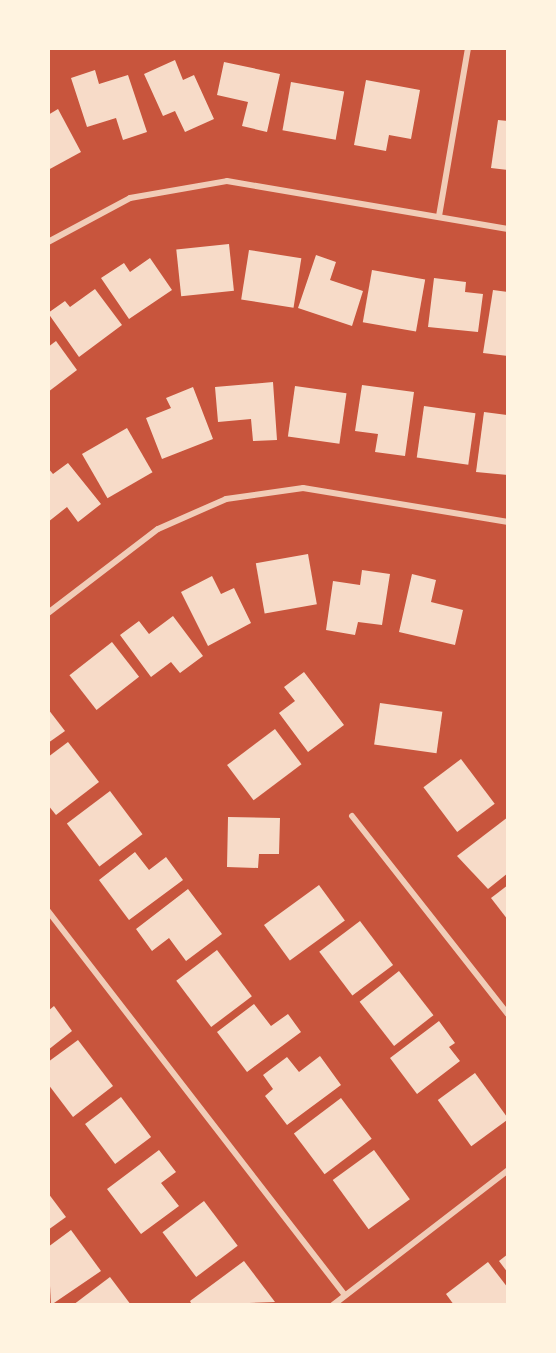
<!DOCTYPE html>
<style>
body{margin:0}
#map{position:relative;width:556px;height:1353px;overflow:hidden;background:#c8553d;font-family:Inter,sans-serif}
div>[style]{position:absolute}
.building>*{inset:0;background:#f7dbc8;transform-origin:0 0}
.minor>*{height:6px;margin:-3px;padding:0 3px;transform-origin:3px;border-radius:3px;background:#f1ccb7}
span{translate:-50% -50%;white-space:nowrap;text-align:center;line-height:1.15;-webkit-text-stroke:5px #fff3e0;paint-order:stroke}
.frame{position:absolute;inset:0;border:50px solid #fff3e0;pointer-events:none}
</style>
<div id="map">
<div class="building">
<i style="clip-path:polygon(175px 60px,183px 80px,194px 75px,214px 119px,185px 132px,175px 111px,163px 116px,144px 74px)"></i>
<i style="clip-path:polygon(224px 62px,280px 74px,267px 132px,242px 126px,248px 102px,217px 95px)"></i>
<i style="clip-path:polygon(95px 70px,99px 84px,128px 75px,147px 132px,123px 140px,116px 118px,87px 127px,71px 78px)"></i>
<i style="clip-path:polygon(366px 80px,420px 90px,411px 139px,389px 135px,386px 151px,354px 145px)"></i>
<i style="left:291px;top:82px;width:54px;height:49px;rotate:10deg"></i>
<i style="clip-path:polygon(58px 109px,81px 152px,48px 170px,48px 115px)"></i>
<i style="clip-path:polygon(498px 120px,508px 121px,508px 170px,491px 168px)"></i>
<i style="left:229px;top:244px;width:47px;height:53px;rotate:84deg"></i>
<i style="left:249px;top:250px;width:53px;height:50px;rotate:9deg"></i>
<i style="clip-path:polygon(316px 255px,336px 262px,330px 280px,363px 291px,352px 326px,298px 308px)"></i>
<i style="clip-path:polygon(150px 258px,172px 290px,129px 319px,101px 278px,124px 263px,130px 272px)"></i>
<i style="left:372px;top:270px;width:54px;height:53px;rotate:10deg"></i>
<i style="clip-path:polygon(434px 278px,466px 282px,465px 292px,483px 294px,478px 332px,428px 327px)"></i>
<i style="clip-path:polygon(95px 289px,122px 325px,79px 357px,48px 313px,65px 301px,70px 307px)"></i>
<i style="clip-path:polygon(493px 290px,508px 292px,508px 356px,483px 353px)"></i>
<i style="clip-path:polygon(56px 341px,77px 370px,48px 392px,48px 347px)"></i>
<i style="clip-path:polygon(273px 382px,277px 440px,253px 441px,251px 419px,218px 422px,215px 387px)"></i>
<i style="clip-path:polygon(362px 385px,414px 392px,405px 456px,375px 452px,378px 434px,355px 431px)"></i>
<i style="left:295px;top:386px;width:52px;height:51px;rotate:8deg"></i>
<i style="clip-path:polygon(193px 387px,213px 439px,162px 459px,146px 418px,171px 408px,166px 398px)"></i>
<i style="left:424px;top:406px;width:52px;height:52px;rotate:8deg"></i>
<i style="clip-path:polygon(484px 412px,507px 415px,508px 475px,476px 472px)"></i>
<i style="left:127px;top:428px;width:51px;height:52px;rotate:60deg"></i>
<i style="clip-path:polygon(68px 463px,101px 504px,78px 522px,67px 507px,48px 522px,48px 468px,53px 474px)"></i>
<i style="left:308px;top:554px;width:51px;height:53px;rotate:80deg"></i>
<i style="clip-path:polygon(362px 570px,390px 574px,382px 625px,358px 622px,355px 635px,326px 630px,333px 581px,360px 585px)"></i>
<i style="clip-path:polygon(412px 574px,436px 580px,431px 602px,463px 610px,455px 645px,399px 632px)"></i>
<i style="clip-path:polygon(212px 576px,221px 594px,234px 588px,251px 623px,208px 646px,181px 592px)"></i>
<i style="clip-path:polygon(173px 616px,203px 656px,180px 673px,171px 662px,151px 677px,120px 635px,139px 621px,149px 634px)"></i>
<i style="left:112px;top:642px;width:44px;height:54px;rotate:52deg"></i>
<i style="clip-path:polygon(304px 672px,344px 725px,308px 752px,279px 713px,295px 701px,284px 687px)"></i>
<i style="left:380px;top:703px;width:63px;height:42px;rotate:8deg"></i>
<i style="clip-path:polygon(48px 709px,65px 731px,48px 743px)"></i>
<i style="left:275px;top:729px;width:44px;height:60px;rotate:53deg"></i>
<i style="clip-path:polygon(68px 742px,99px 782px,56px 815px,48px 805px,48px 757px)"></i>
<i style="left:461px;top:759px;width:56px;height:47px;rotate:53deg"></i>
<i style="left:110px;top:791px;width:54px;height:54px;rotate:53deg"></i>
<i style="clip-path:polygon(228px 817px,280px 818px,279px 854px,259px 854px,258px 868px,227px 867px)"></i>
<i style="clip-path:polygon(508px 817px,508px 873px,488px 889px,457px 856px)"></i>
<i style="clip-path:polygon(135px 852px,149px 870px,166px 857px,183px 880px,129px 920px,99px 880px)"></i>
<i style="left:319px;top:885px;width:44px;height:68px;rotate:54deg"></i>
<i style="clip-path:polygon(508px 885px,508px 920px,491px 898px)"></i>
<i style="clip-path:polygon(188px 889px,222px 934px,186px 961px,169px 938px,152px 951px,136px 929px)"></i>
<i style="left:360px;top:921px;width:55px;height:51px;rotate:53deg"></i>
<i style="left:217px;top:950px;width:58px;height:51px;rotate:53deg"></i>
<i style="left:399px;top:971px;width:56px;height:50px;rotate:52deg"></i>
<i style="clip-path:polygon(254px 1004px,271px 1026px,288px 1014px,301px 1032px,247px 1072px,217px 1032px)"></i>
<i style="clip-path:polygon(54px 1006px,72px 1031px,48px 1050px,48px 1011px)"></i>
<i style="clip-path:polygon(439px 1021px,455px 1043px,449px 1047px,460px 1061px,417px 1094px,390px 1058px)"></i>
<i style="clip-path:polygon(78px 1040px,113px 1086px,73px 1117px,48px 1084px,48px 1062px)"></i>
<i style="clip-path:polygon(320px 1056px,341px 1085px,287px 1125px,265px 1096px,273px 1089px,263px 1075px,287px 1057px,299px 1072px)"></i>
<i style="left:475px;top:1073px;width:57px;height:46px;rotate:54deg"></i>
<i style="left:121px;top:1097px;width:50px;height:45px;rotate:53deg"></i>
<i style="left:341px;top:1098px;width:51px;height:59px;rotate:53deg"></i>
<i style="clip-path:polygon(159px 1150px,176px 1172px,161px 1183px,179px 1206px,141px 1234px,107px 1189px)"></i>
<i style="left:374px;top:1150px;width:61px;height:51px;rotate:54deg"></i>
<i style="clip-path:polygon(48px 1193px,66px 1217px,48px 1230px)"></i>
<i style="left:204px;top:1201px;width:56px;height:52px;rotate:53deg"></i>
<i style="clip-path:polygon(71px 1230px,101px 1271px,51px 1305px,48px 1247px)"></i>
<i style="clip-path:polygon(508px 1254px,508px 1273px,499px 1261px)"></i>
<i style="clip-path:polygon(244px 1261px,275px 1302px,192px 1305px,190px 1301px)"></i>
<i style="clip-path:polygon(488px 1262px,508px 1288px,508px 1304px,454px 1305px,446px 1294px)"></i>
<i style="clip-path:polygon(110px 1277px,131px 1305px,73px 1305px)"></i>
</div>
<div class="minor">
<i style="left:439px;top:216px;width:170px;rotate:-80.2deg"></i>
<i style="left:48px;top:242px;width:93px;rotate:-28.2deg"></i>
<i style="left:130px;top:198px;width:98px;rotate:-9.9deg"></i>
<i style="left:227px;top:181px;width:285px;rotate:9.7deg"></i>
<i style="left:48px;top:613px;width:138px;rotate:-37.4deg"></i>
<i style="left:158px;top:529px;width:74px;rotate:-23.8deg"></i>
<i style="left:226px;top:499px;width:78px;rotate:-8.1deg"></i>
<i style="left:303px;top:488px;width:208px;rotate:9.4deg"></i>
<i style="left:352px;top:816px;width:252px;rotate:51.8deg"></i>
<i style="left:48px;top:911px;width:485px;rotate:52.3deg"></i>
<i style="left:333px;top:1305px;width:221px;rotate:-37.6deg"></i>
</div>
<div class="frame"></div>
</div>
